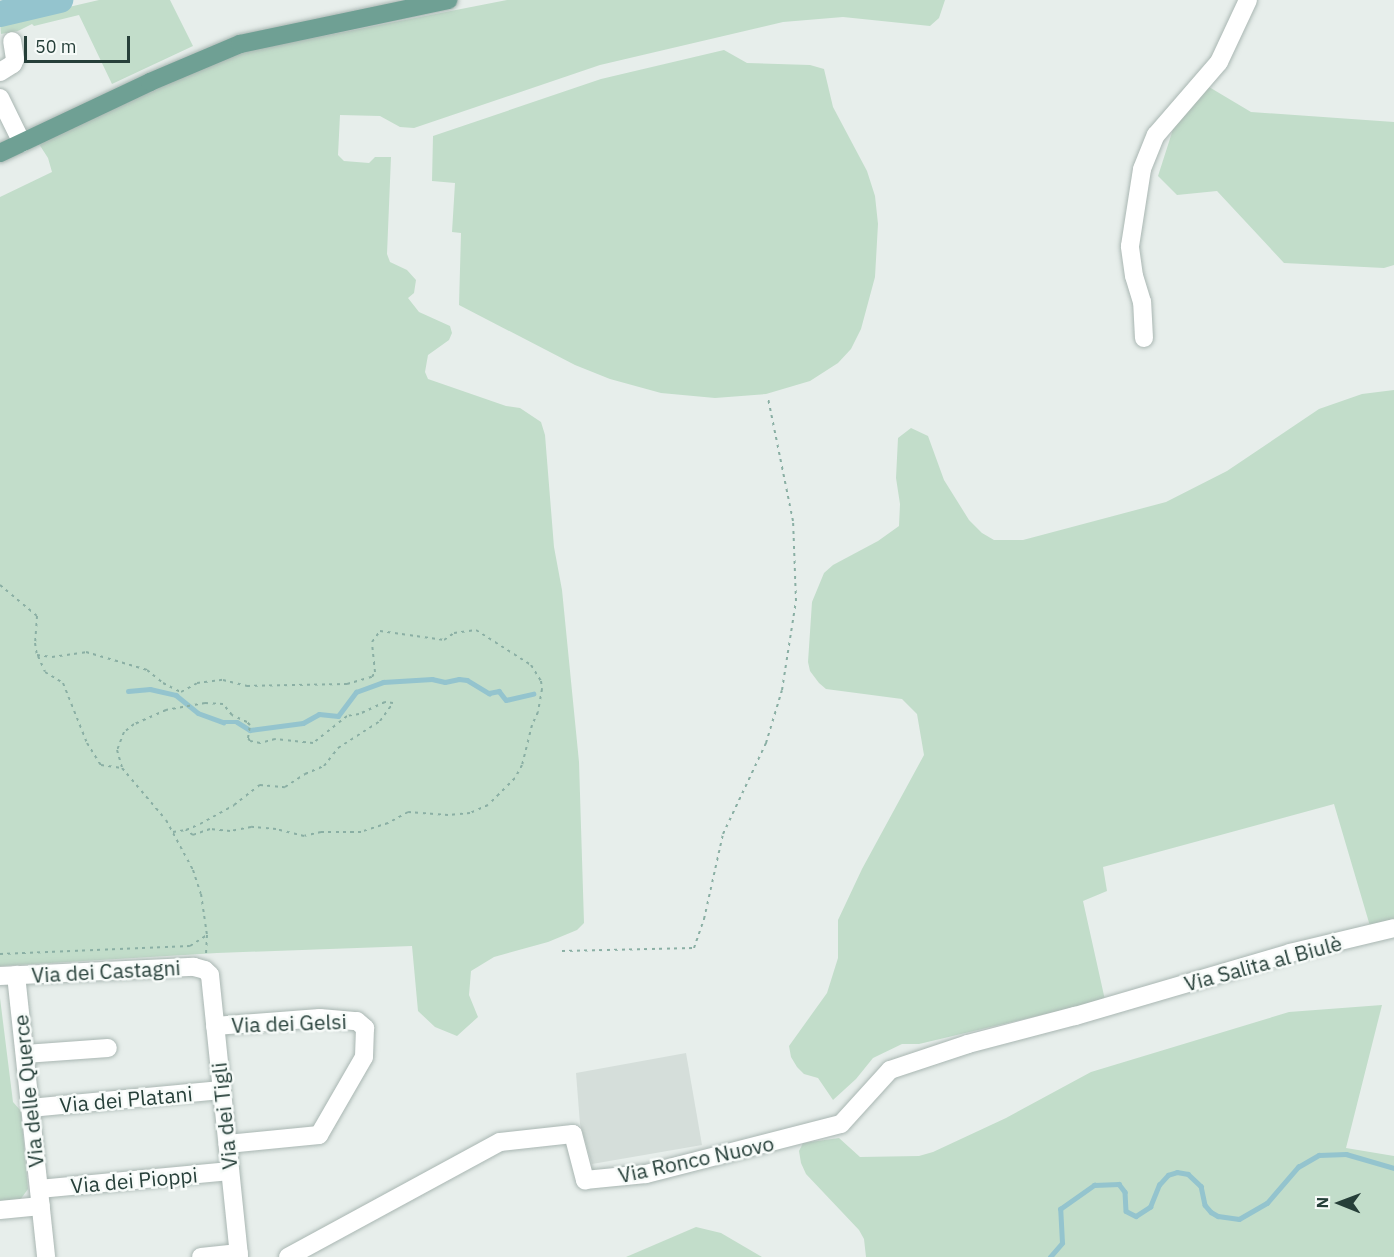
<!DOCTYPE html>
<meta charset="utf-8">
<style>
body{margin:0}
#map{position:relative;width:1394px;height:1257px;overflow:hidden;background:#e7eeeb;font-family:"IBM Plex Sans",sans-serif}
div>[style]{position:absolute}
.built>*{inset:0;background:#d5deda}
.green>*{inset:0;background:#c2ddca}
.stream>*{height:4.5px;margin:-2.25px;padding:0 2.25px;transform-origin:2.25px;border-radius:2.25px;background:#94c4ce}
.river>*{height:26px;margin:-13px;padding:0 13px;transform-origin:13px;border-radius:13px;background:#94c4ce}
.path>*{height:2px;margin-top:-1px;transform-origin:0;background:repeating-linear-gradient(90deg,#8aafa4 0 3px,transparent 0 7.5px)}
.roads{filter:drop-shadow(0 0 2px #a9b6b2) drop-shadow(0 0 2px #a9b6b2)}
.minor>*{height:18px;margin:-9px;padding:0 9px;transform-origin:9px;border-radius:9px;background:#fff}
.major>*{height:18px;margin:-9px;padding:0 9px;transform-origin:9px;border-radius:9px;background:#6fa094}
span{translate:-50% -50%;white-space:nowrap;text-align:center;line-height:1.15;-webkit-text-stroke:5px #f7fbf9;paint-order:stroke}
.street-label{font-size:21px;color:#263f39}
.north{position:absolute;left:1310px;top:1173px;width:60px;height:60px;-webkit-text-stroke:4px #f7fbf9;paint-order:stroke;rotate:271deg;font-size:16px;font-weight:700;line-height:24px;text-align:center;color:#263f39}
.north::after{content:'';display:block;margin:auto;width:21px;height:27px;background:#263f39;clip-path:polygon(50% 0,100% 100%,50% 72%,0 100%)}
.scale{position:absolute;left:24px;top:36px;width:106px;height:27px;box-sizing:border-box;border:3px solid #263f39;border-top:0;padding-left:8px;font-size:18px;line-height:21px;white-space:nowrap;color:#263f39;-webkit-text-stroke:4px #f7fbf9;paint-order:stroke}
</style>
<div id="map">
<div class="built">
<i style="clip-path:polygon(686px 1053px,702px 1145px,592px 1164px,580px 1124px,576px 1073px)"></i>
</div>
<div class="green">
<i style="clip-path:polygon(99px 0,170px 0,193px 46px,112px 84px,79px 15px,34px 26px,32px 24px,18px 31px,1px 34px,0 23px)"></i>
<i style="clip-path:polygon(507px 0,945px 0,939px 18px,930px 26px,843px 17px,783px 22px,600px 65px,414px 128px,400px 127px,380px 116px,340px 115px,338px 155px,344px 161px,369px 163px,375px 157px,391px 157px,387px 254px,390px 262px,407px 270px,416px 280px,414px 293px,408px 298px,419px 312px,450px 326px,452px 333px,449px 340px,428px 355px,425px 372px,428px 379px,506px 406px,520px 408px,541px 422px,545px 435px,554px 547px,562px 590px,579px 762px,584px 923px,577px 930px,548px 942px,494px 957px,471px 971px,469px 995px,478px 1017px,457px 1036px,435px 1027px,418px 1011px,412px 946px,217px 953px,0 966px,0 197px,52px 172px,48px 158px,39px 144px,198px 69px,241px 52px)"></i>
<i style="clip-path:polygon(724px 50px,747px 63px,810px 65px,824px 69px,833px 107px,867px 171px,875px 196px,878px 224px,875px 277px,861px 329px,851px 349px,838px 363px,810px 381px,766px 394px,715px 398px,661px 393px,610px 379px,575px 365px,459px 305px,461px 233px,452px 232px,455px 183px,432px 181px,433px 136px,601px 79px)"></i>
<i style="clip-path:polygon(1204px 84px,1251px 112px,1394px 122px,1394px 265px,1384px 268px,1284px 263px,1217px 191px,1177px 195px,1158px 176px,1176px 120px)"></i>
<i style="clip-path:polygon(1394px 390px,1394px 921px,1370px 926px,1334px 804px,1103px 867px,1107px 891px,1083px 901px,1105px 1000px,919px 1044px,902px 1044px,873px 1058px,856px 1079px,833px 1100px,818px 1078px,804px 1074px,797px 1067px,791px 1057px,789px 1046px,827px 993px,838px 958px,838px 920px,862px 869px,924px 755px,917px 714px,902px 699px,826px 689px,819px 683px,810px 671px,808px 662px,812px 602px,824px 573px,833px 565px,878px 541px,899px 526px,900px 504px,896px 478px,898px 438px,911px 428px,928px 436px,944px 480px,969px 520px,982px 533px,994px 540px,1023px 540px,1166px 502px,1227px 471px,1319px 409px,1362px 394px)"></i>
<i style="clip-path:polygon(0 998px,13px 1102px,21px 1111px,28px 1189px,20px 1200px,0 1202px)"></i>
<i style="clip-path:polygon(1382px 1005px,1346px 1148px,1394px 1156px,1394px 1257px,866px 1257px,864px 1239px,859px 1230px,806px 1174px,801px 1163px,799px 1151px,803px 1143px,839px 1138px,860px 1157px,919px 1156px,933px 1152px,1006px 1118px,1091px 1072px,1289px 1012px)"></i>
<i style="clip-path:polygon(696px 1227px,721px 1233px,762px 1257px,626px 1257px)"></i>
</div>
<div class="stream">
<i style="left:128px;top:691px;width:22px;rotate:-5deg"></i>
<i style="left:150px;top:689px;width:27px;rotate:13deg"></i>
<i style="left:176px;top:695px;width:28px;rotate:39deg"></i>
<i style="left:198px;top:713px;width:27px;rotate:20deg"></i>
<i style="left:223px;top:722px;width:14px"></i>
<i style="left:237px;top:722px;width:15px;rotate:32deg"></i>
<i style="left:250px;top:730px;width:53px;rotate:-7.5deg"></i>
<i style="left:303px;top:723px;width:18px;rotate:-29deg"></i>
<i style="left:319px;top:714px;width:19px;rotate:6deg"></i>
<i style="left:338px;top:716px;width:30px;rotate:-53deg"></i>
<i style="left:356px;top:692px;width:29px;rotate:-20deg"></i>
<i style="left:383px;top:682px;width:49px;rotate:-3.5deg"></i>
<i style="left:432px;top:679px;width:13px;rotate:13deg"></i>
<i style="left:445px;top:682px;width:14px;rotate:-12deg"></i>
<i style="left:459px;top:679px;width:8px;rotate:7deg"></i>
<i style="left:467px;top:680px;width:26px;rotate:31deg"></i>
<i style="left:489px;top:693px;width:10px;rotate:-11deg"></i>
<i style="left:499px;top:691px;width:11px;rotate:52deg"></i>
<i style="left:506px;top:700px;width:28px;rotate:-13deg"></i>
<i style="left:1050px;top:1257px;width:18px;rotate:-49deg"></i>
<i style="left:1062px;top:1243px;width:34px;rotate:-93deg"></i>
<i style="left:1060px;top:1209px;width:42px;rotate:-35.2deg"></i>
<i style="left:1094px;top:1185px;width:25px;rotate:-2deg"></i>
<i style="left:1119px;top:1184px;width:10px;rotate:53deg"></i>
<i style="left:1125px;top:1192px;width:19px;rotate:87deg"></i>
<i style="left:1126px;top:1211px;width:11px;rotate:27deg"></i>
<i style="left:1136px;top:1216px;width:17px;rotate:-33deg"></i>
<i style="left:1150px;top:1207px;width:24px;rotate:-68deg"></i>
<i style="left:1159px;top:1185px;width:13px;rotate:-48deg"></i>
<i style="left:1168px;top:1175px;width:9px;rotate:-18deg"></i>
<i style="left:1177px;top:1172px;width:11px;rotate:10deg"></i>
<i style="left:1188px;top:1174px;width:18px;rotate:43deg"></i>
<i style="left:1201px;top:1186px;width:19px;rotate:78deg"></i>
<i style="left:1205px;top:1205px;width:9px;rotate:49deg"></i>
<i style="left:1211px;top:1212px;width:8px;rotate:30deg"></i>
<i style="left:1218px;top:1216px;width:21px;rotate:8deg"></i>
<i style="left:1239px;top:1219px;width:32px;rotate:-30deg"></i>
<i style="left:1267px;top:1203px;width:48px;rotate:-49.3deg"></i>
<i style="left:1298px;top:1167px;width:24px;rotate:-30deg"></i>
<i style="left:1319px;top:1155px;width:27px;rotate:-2deg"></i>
<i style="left:1346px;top:1154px;width:50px;rotate:16.3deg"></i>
</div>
<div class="river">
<i style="left:0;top:14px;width:62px;rotate:-13.1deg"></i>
</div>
<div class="path">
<i style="left:0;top:585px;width:48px;rotate:40deg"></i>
<i style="left:37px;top:616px;width:27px;rotate:94deg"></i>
<i style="left:35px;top:643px;width:12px;rotate:81deg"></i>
<i style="left:37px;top:655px;width:15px;rotate:8deg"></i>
<i style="left:52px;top:657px;width:34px;rotate:-8deg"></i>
<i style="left:86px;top:652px;width:64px;rotate:16.4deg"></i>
<i style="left:147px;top:670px;width:21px;rotate:39deg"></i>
<i style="left:163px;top:683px;width:20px;rotate:27deg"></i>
<i style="left:181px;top:692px;width:18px;rotate:-29deg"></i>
<i style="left:197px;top:683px;width:26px;rotate:-7deg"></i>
<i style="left:223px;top:680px;width:25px;rotate:14deg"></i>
<i style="left:247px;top:686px;width:100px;rotate:-1.1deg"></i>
<i style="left:347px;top:684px;width:26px;rotate:-16deg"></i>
<i style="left:372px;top:677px;width:6px;rotate:-59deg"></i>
<i style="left:375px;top:672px;width:30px;rotate:-96deg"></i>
<i style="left:372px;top:642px;width:14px;rotate:-54deg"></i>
<i style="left:380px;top:631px;width:65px;rotate:8deg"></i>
<i style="left:444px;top:640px;width:12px;rotate:-35deg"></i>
<i style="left:454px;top:633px;width:22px;rotate:-8deg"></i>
<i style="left:476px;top:630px;width:65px;rotate:32.5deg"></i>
<i style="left:531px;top:665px;width:19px;rotate:58deg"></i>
<i style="left:541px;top:681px;width:8px;rotate:83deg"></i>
<i style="left:542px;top:689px;width:23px;rotate:100deg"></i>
<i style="left:538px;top:712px;width:14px;rotate:115deg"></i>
<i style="left:532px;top:725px;width:41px;rotate:104deg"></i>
<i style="left:522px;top:765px;width:15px;rotate:118deg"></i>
<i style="left:515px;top:778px;width:38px;rotate:135deg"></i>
<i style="left:488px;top:805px;width:20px;rotate:156deg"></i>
<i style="left:470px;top:813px;width:22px;rotate:175deg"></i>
<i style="left:448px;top:815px;width:40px;rotate:-175.7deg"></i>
<i style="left:408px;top:812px;width:23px;rotate:151deg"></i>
<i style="left:388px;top:823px;width:28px;rotate:162deg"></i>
<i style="left:361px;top:832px;width:40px;rotate:180deg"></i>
<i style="left:321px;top:832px;width:17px;rotate:167deg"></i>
<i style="left:304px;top:836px;width:29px;rotate:-166deg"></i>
<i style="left:276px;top:829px;width:25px;rotate:-175deg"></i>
<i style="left:251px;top:827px;width:21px;rotate:169deg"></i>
<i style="left:230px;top:831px;width:20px;rotate:-174deg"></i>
<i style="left:210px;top:829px;width:18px;rotate:161deg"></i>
<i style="left:193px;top:835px;width:9px;rotate:-144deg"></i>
<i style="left:38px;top:656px;width:17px;rotate:66deg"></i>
<i style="left:45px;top:672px;width:21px;rotate:31deg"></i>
<i style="left:63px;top:683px;width:65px;rotate:68.2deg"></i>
<i style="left:87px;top:743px;width:26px;rotate:58deg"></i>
<i style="left:101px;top:765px;width:21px;rotate:8deg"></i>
<i style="left:173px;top:832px;width:13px;rotate:-9deg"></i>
<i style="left:186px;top:830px;width:15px;rotate:-23deg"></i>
<i style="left:200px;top:824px;width:39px;rotate:-29deg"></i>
<i style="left:234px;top:805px;width:33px;rotate:-38deg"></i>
<i style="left:260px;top:785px;width:25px;rotate:5deg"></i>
<i style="left:285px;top:787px;width:24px;rotate:-33deg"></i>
<i style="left:305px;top:774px;width:21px;rotate:-23deg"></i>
<i style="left:324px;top:766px;width:23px;rotate:-52deg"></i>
<i style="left:338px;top:748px;width:50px;rotate:-32.7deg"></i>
<i style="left:380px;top:721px;width:22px;rotate:-54deg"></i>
<i style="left:393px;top:703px;width:8px;rotate:-173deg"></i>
<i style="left:385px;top:702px;width:29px;rotate:155deg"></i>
<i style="left:359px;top:714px;width:12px;rotate:171deg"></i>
<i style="left:347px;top:716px;width:43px;rotate:141.5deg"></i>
<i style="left:313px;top:743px;width:38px;rotate:-174deg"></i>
<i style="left:275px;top:739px;width:16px;rotate:165deg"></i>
<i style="left:260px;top:743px;width:10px;rotate:-169deg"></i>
<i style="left:250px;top:741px;width:4px;rotate:-124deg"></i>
<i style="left:248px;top:738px;width:13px;rotate:-81deg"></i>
<i style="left:250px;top:725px;width:4px;rotate:-135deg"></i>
<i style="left:247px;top:722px;width:17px;rotate:-155deg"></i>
<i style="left:232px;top:715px;width:14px;rotate:-129deg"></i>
<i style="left:223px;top:704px;width:18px;rotate:-177deg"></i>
<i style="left:205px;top:703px;width:40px;rotate:170deg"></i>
<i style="left:166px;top:710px;width:35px;rotate:156deg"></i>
<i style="left:134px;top:724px;width:13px;rotate:141deg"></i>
<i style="left:124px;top:732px;width:19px;rotate:111deg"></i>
<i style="left:117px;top:750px;width:19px;rotate:74deg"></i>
<i style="left:122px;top:768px;width:68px;rotate:49.8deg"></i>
<i style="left:166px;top:820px;width:57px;rotate:61.6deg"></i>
<i style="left:193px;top:870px;width:25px;rotate:72deg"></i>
<i style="left:201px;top:894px;width:41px;rotate:81.7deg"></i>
<i style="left:207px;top:935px;width:18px;rotate:93deg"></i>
<i style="left:562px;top:951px;width:132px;rotate:-1.3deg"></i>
<i style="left:694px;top:948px;width:31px;rotate:-71deg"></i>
<i style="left:704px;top:919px;width:87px;rotate:-77.4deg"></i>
<i style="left:723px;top:834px;width:101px;rotate:-64.7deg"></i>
<i style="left:766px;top:743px;width:55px;rotate:-73.2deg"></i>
<i style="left:782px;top:690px;width:90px;rotate:-81.1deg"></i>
<i style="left:796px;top:601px;width:80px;rotate:-92.1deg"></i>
<i style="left:793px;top:521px;width:126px;rotate:-101.5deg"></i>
<i style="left:0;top:954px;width:190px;rotate:-2.4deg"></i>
<i style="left:190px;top:946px;width:20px;rotate:-33deg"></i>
</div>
<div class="roads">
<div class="minor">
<i style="left:0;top:72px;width:15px;rotate:-32deg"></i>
<i style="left:13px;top:64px;width:5px;rotate:-68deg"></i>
<i style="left:15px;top:59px;width:18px;rotate:-99deg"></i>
<i style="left:0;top:98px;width:50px;rotate:63.9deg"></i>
<i style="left:1144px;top:338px;width:36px;rotate:-93deg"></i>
<i style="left:1142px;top:302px;width:27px;rotate:-107deg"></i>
<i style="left:1134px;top:276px;width:30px;rotate:-98deg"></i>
<i style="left:1130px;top:246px;width:78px;rotate:-81.1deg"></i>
<i style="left:1142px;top:169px;width:37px;rotate:-68deg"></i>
<i style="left:1156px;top:135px;width:96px;rotate:-49.2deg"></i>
<i style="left:1219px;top:62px;width:68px;rotate:-64.9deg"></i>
<i style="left:16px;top:975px;width:284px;rotate:83.9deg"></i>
<i style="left:0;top:976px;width:194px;rotate:-2.7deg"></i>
<i style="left:194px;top:967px;width:11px;rotate:15deg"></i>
<i style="left:205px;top:970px;width:7px;rotate:45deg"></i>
<i style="left:210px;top:975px;width:283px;rotate:84.1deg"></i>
<i style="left:215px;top:1026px;width:105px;rotate:-4.4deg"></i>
<i style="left:320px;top:1018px;width:37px;rotate:5deg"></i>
<i style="left:357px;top:1021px;width:11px;rotate:41deg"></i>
<i style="left:365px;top:1028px;width:29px;rotate:92deg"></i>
<i style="left:364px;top:1057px;width:90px;rotate:120deg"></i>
<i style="left:319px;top:1135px;width:92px;rotate:174.4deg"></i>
<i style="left:25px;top:1054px;width:83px;rotate:-4.1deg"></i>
<i style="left:30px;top:1108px;width:192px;rotate:-5.4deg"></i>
<i style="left:39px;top:1189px;width:192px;rotate:-5.4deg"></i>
<i style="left:0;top:1210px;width:41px;rotate:-5.6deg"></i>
<i style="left:201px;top:1257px;width:38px;rotate:-6deg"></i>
<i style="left:288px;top:1257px;width:241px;rotate:-28.5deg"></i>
<i style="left:500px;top:1142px;width:73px;rotate:-6.3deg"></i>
<i style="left:573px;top:1134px;width:48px;rotate:75.4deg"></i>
<i style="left:585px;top:1180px;width:61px;rotate:-5.6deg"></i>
<i style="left:646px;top:1174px;width:201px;rotate:-14.4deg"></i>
<i style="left:841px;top:1124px;width:73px;rotate:-47.8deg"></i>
<i style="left:890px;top:1070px;width:82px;rotate:-18.4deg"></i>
<i style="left:968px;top:1044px;width:111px;rotate:-14.7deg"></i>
<i style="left:1075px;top:1016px;width:224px;rotate:-16.3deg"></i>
<i style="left:1290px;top:953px;width:107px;rotate:-13.5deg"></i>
</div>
<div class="major">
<i style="left:0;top:153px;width:166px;rotate:-25.3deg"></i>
<i style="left:150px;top:82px;width:98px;rotate:-22.9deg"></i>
<i style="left:240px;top:44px;width:213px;rotate:-11.9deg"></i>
</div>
</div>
<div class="street-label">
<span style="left:1263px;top:963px;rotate:-15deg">Via Salita al Biulè</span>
<span style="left:106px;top:971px;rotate:-3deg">Via dei Castagni</span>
<span style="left:289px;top:1023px;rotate:-2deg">Via dei Gelsi</span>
<span style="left:28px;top:1091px;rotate:-96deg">Via delle Querce</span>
<span style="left:126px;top:1099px;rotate:-5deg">Via dei Platani</span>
<span style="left:224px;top:1116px;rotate:-96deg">Via dei Tigli</span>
<span style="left:696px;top:1159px;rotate:-12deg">Via Ronco Nuovo</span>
<span style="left:134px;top:1180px;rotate:-5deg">Via dei Pioppi</span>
</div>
<div class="north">N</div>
<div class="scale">50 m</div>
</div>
